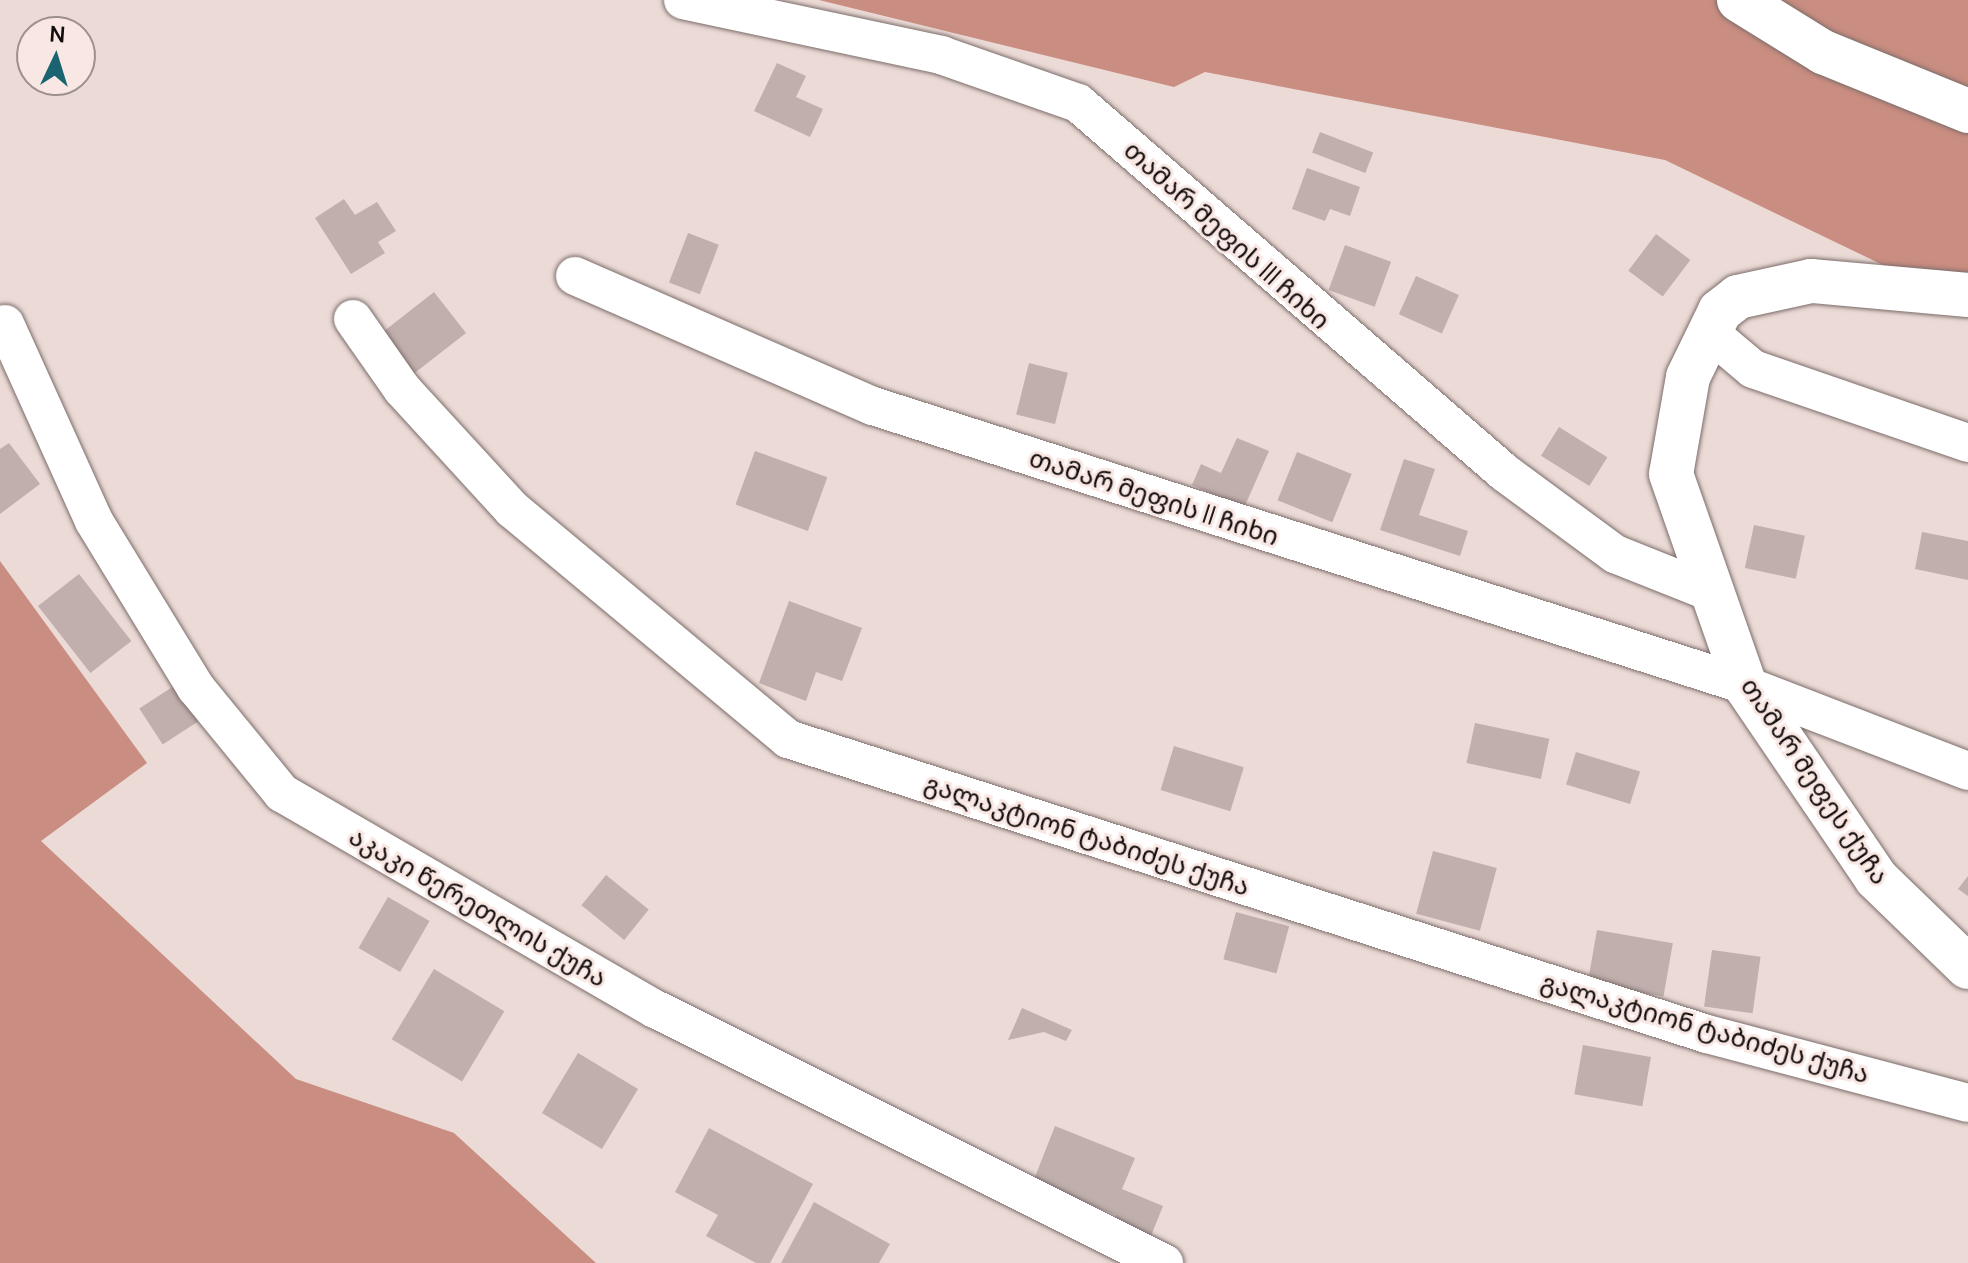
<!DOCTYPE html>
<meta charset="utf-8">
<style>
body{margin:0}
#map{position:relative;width:1968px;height:1263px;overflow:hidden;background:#ebdad6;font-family:Manrope,"Noto Sans Georgian",sans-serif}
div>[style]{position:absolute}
.forest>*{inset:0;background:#ca8d81}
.building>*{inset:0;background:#c0afac;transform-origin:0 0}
.roads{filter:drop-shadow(0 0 2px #7c6d6a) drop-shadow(0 0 2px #7c6d6a)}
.minor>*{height:38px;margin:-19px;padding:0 19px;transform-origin:19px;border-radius:19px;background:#fff}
.tertiary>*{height:44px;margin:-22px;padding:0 22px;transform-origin:22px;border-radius:22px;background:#fff}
span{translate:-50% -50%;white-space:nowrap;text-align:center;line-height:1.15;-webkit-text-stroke:6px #f9e7e3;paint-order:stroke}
.street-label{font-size:26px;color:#130e0d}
.north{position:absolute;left:16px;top:16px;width:80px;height:80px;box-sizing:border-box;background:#f9e7e3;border:2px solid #9d908d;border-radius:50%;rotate:4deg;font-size:22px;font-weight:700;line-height:32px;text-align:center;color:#130e0d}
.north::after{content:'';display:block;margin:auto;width:28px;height:36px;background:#196470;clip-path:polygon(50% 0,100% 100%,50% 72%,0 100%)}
</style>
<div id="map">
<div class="forest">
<i style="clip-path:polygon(819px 0,1968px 0,1968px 306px,1665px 160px,1205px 72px,1174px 87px)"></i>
<i style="clip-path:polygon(0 561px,147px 763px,41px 841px,296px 1079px,454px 1133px,596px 1263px,0 1263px)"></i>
</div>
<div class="building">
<i style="clip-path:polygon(777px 63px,806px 76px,796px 97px,823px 109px,810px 137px,754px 111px)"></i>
<i style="left:1320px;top:132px;width:57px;height:22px;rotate:21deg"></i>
<i style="clip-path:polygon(1307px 168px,1360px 187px,1350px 216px,1330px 209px,1325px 221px,1292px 209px)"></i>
<i style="clip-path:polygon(344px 199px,355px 215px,377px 202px,396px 231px,378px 242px,385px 253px,351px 274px,315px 218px)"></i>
<i style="left:688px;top:233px;width:33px;height:53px;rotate:21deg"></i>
<i style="left:1656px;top:234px;width:43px;height:46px;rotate:37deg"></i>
<i style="left:1345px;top:245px;width:49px;height:48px;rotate:20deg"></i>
<i style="left:1416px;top:276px;width:47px;height:42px;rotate:24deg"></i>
<i style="left:434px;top:292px;width:52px;height:66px;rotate:52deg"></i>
<i style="left:1029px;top:363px;width:40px;height:53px;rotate:14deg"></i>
<i style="left:1559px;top:427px;width:57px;height:34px;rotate:32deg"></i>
<i style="clip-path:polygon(1237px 438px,1269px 451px,1244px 508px,1192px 485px,1201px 464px,1221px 473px)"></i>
<i style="clip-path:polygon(9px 443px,40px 484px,0 514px,0 449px)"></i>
<i style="left:755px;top:451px;width:77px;height:57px;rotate:20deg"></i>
<i style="left:1297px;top:452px;width:59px;height:52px;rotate:22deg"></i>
<i style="clip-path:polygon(1404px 459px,1435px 469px,1419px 515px,1468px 531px,1460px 556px,1380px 530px)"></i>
<i style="left:1754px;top:525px;width:52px;height:44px;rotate:12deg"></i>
<i style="clip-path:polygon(1922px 532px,1968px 541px,1968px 580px,1915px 569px)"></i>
<i style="left:79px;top:574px;width:85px;height:52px;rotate:52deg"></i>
<i style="clip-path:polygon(789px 601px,862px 628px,842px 681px,816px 672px,806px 701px,759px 683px)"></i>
<i style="left:177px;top:684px;width:43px;height:45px;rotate:57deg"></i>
<i style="left:1475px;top:723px;width:76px;height:41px;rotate:12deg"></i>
<i style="left:1174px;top:746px;width:73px;height:46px;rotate:17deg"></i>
<i style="left:1576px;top:752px;width:67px;height:34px;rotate:17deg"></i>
<i style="left:1433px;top:851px;width:66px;height:65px;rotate:15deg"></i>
<i style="left:606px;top:875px;width:55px;height:39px;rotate:39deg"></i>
<i style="clip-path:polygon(1968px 876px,1968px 896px,1958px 889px)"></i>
<i style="left:388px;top:897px;width:48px;height:59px;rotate:30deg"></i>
<i style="left:1236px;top:912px;width:55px;height:49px;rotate:15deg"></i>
<i style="left:1597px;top:930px;width:77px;height:54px;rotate:10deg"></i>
<i style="left:1712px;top:950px;width:49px;height:57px;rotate:8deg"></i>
<i style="left:434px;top:969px;width:82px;height:82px;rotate:31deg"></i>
<i style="clip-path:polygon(1022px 1008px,1072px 1030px,1066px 1041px,1044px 1032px,1008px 1040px)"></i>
<i style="left:1583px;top:1045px;width:69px;height:50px;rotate:10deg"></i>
<i style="left:578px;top:1053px;width:70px;height:70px;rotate:31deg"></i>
<i style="clip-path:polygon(1055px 1126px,1135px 1158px,1122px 1189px,1163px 1206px,1149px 1241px,1112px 1226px,1116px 1215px,1033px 1182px)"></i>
<i style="clip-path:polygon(709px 1128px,813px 1184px,770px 1263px,756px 1263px,706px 1236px,718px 1215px,675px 1192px)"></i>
<i style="clip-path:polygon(814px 1202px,890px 1244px,879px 1263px,781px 1263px)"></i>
</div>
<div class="roads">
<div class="minor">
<i style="left:683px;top:0;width:264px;rotate:12deg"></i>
<i style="left:941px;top:55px;width:145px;rotate:19.3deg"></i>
<i style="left:1078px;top:103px;width:565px;rotate:40.91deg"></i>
<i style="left:1505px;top:473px;width:137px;rotate:36.4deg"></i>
<i style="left:1615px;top:554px;width:105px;rotate:21.7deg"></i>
<i style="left:575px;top:276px;width:325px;rotate:23.6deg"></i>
<i style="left:873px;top:406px;width:916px;rotate:17.74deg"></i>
<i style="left:1745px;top:685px;width:239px;rotate:21.1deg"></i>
<i style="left:353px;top:319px;width:85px;rotate:55deg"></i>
<i style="left:402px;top:389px;width:163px;rotate:47.5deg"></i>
<i style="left:512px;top:509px;width:359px;rotate:39.8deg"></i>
<i style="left:788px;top:739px;width:965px;rotate:17.8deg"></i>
<i style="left:1707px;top:1034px;width:270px;rotate:14.8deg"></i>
<i style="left:5px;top:324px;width:216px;rotate:65.7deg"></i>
<i style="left:94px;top:521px;width:196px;rotate:58.6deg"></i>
<i style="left:196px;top:688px;width:136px;rotate:50.7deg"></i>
<i style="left:282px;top:793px;width:431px;rotate:30.1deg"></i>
<i style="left:655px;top:1009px;width:569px;rotate:26.52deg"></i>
<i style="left:1709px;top:332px;width:57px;rotate:40.1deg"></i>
<i style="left:1753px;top:369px;width:227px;rotate:19deg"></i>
</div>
<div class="tertiary">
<i style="left:1739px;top:0;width:99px;rotate:31.8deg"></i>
<i style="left:1823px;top:52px;width:157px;rotate:22.1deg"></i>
<i style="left:1968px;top:295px;width:158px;rotate:-174.9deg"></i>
<i style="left:1811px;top:281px;width:75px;rotate:167.6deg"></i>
<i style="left:1738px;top:297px;width:23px;rotate:142deg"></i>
<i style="left:1720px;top:311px;width:73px;rotate:115.9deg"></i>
<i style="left:1688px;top:377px;width:98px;rotate:99.9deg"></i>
<i style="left:1671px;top:474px;width:224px;rotate:70.7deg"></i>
<i style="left:1745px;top:685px;width:233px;rotate:55.8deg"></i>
<i style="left:1876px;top:878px;width:128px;rotate:44.1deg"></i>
</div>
</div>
<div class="street-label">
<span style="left:1227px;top:235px;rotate:42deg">თამარ მეფის III ჩიხი</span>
<span style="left:1154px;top:497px;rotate:18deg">თამარ მეფის II ჩიხი</span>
<span style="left:1815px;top:781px;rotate:56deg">თამარ მეფეს ქუჩა</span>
<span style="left:1087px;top:835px;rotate:18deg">გალაკტიონ ტაბიძეს ქუჩა</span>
<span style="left:478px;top:907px;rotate:30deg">აკაკი წერეთლის ქუჩა</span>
<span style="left:1705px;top:1028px;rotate:16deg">გალაკტიონ ტაბიძეს ქუჩა</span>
</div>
<div class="north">N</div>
</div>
